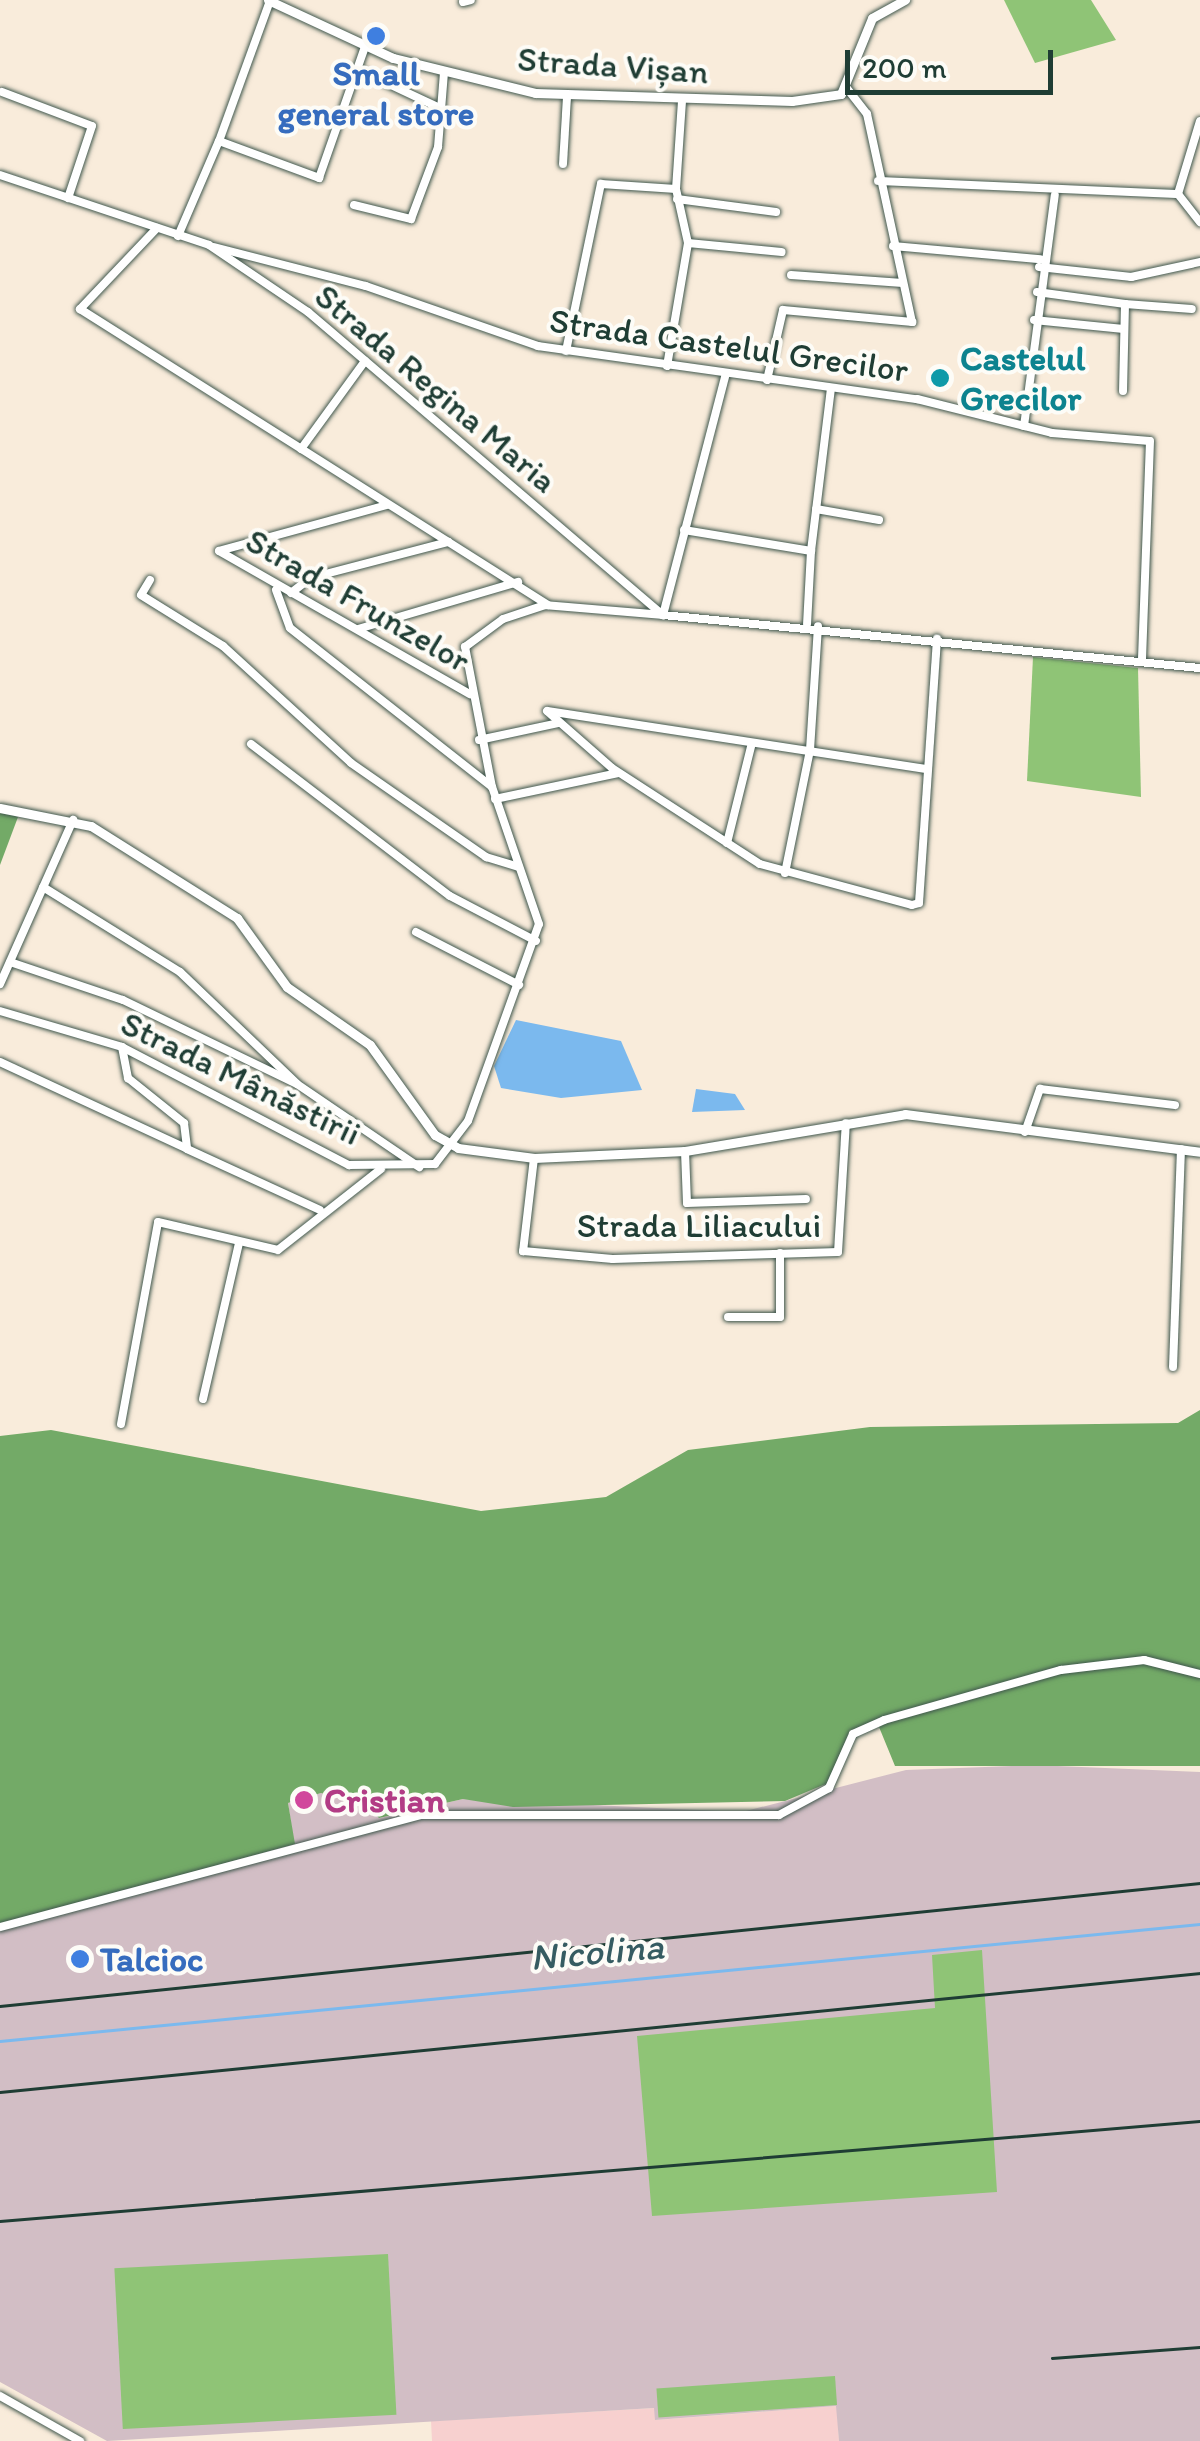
<!DOCTYPE html>
<meta charset="utf-8">
<style>
body{margin:0}
#map{position:relative;width:1200px;height:2441px;overflow:hidden;background:#f9ecdb;font-family:Itim,sans-serif}
div>[style]{position:absolute}
.built>*{inset:0;background:#f7d0cf}
.industrial>*{inset:0;background:#d2bec5}
.green>*{inset:0;background:#8fc476;transform-origin:0 0}
.forest>*{inset:0;background:#73aa67}
.water>*{inset:0;background:#7bb9ee}
.stream>*{height:2.5px;margin:-1.25px;padding:0 1.25px;transform-origin:1.25px;border-radius:1.25px;background:#7bb9ee}
.roads{filter:drop-shadow(0 0 2px #40574d) drop-shadow(0 0 2px #40574d)}
.minor>*{height:8px;margin:-4px;padding:0 4px;transform-origin:4px;border-radius:4px;background:#fff}
.tertiary>*{height:9px;margin:-4.5px;padding:0 4.5px;transform-origin:4.5px;border-radius:4.5px;background:#fff}
.rail>*{height:2.5px;margin:-1.25px;padding:0 1.25px;transform-origin:1.25px;border-radius:1.25px;background:#1f3d34}
.dots>*{width:28px;height:28px;translate:-50% -50%;box-sizing:border-box;border:5px solid #fdfcf7;border-radius:50%}
span{translate:-50% -50%;white-space:nowrap;text-align:center;line-height:1.15;-webkit-text-stroke:8px #fdfcf7;paint-order:stroke}
.street-label{font-size:35px;color:#1f3d34}
.shop-label{font-size:35px;color:#366cbe;font-weight:700}
.left{translate:0 -50%;text-align:left}
.culture-label{font-size:35px;color:#0d838f;font-weight:700}
.hotel-label{font-size:35px;color:#b23c85;font-weight:700}
.water-label{font-size:38px;color:#365c62;font-style:italic}
.scale{position:absolute;left:845px;top:50px;width:208px;height:45px;box-sizing:border-box;border:5px solid #1f3d34;border-top:0;padding-left:12px;font-size:30px;line-height:35px;white-space:nowrap;color:#1f3d34;-webkit-text-stroke:8px #fdfcf7;paint-order:stroke}
</style>
<div id="map">
<div class="built">
<i style="clip-path:polygon(837px 2406px,839px 2441px,432px 2441px,431px 2421px,655px 2408px,656px 2420px)"></i>
</div>
<div class="industrial">
<i style="clip-path:polygon(1034px 1765px,1200px 1772px,1200px 2441px,839px 2441px,836px 2406px,655px 2420px,654px 2408px,107px 2441px,0 2382px,0 1925px,294px 1844px,288px 1803px,321px 1793px,368px 1805px,380px 1818px,463px 1799px,742px 1812px,906px 1770px)"></i>
</div>
<div class="green">
<i style="clip-path:polygon(1004px 0,1091px 0,1116px 40px,1035px 63px)"></i>
<i style="clip-path:polygon(1033px 657px,1138px 668px,1141px 797px,1027px 781px)"></i>
<i style="clip-path:polygon(982px 1950px,997px 2192px,652px 2216px,637px 2036px,935px 2008px,932px 1955px)"></i>
<i style="left:388px;top:2254px;width:161px;height:274px;rotate:87deg"></i>
<i style="left:835px;top:2376px;width:29px;height:179px;rotate:86deg"></i>
</div>
<div class="forest">
<i style="clip-path:polygon(0 808px,18px 817px,0 865px)"></i>
<i style="clip-path:polygon(1200px 1410px,1200px 1766px,895px 1766px,879px 1727px,850px 1730px,828px 1783px,785px 1801px,513px 1807px,463px 1799px,379px 1818px,368px 1806px,321px 1793px,288px 1803px,295px 1844px,0 1925px,0 1436px,51px 1430px,481px 1511px,606px 1497px,688px 1450px,870px 1427px,1178px 1423px)"></i>
</div>
<div class="water">
<i style="clip-path:polygon(516px 1020px,621px 1041px,642px 1090px,561px 1098px,501px 1088px,494px 1066px)"></i>
<i style="clip-path:polygon(696px 1089px,735px 1094px,745px 1110px,692px 1112px)"></i>
</div>
<div class="stream">
<i style="left:0;top:2041px;width:1206px;rotate:-5.57deg"></i>
</div>
<div class="roads">
<div class="minor">
<i style="left:463px;top:2px;width:8px;rotate:-14deg"></i>
<i style="left:359px;top:70px;width:92px;rotate:25.2deg"></i>
<i style="left:2px;top:92px;width:96px;rotate:20.7deg"></i>
<i style="left:92px;top:126px;width:76px;rotate:108.4deg"></i>
<i style="left:1200px;top:121px;width:76px;rotate:106.8deg"></i>
<i style="left:1178px;top:194px;width:36px;rotate:52deg"></i>
<i style="left:219px;top:141px;width:149px;rotate:-70deg"></i>
<i style="left:563px;top:164px;width:67px;rotate:-86.6deg"></i>
<i style="left:0;top:175px;width:220px;rotate:18.5deg"></i>
<i style="left:209px;top:245px;width:120px;rotate:34.1deg"></i>
<i style="left:308px;top:312px;width:467px;rotate:40.5deg"></i>
<i style="left:663px;top:615px;width:540px;rotate:5.64deg"></i>
<i style="left:878px;top:181px;width:300px;rotate:2.5deg"></i>
<i style="left:677px;top:199px;width:100px;rotate:7.5deg"></i>
<i style="left:354px;top:205px;width:59px;rotate:13.8deg"></i>
<i style="left:411px;top:219px;width:77px;rotate:-69.4deg"></i>
<i style="left:438px;top:147px;width:74px;rotate:-85.4deg"></i>
<i style="left:157px;top:228px;width:112px;rotate:133.5deg"></i>
<i style="left:80px;top:309px;width:554px;rotate:32.31deg"></i>
<i style="left:178px;top:236px;width:103px;rotate:-66.7deg"></i>
<i style="left:219px;top:141px;width:107px;rotate:20.3deg"></i>
<i style="left:319px;top:178px;width:139px;rotate:-70.7deg"></i>
<i style="left:688px;top:243px;width:94px;rotate:5.5deg"></i>
<i style="left:893px;top:246px;width:148px;rotate:5.1deg"></i>
<i style="left:214px;top:247px;width:157px;rotate:14.4deg"></i>
<i style="left:366px;top:286px;width:182px;rotate:19.2deg"></i>
<i style="left:538px;top:346px;width:383px;rotate:8deg"></i>
<i style="left:917px;top:399px;width:139px;rotate:14.1deg"></i>
<i style="left:1052px;top:433px;width:98px;rotate:4.7deg"></i>
<i style="left:1150px;top:441px;width:221px;rotate:92.1deg"></i>
<i style="left:1039px;top:267px;width:93px;rotate:6.2deg"></i>
<i style="left:1131px;top:277px;width:71px;rotate:-12.3deg"></i>
<i style="left:791px;top:275px;width:112px;rotate:4.1deg"></i>
<i style="left:1037px;top:292px;width:89px;rotate:7.8deg"></i>
<i style="left:1125px;top:304px;width:87px;rotate:91.3deg"></i>
<i style="left:1125px;top:304px;width:67px;rotate:4.3deg"></i>
<i style="left:1034px;top:320px;width:90px;rotate:5.7deg"></i>
<i style="left:566px;top:351px;width:171px;rotate:-78.2deg"></i>
<i style="left:601px;top:184px;width:75px;rotate:3.8deg"></i>
<i style="left:667px;top:366px;width:125px;rotate:-80.3deg"></i>
<i style="left:688px;top:243px;width:55px;rotate:-102.5deg"></i>
<i style="left:676px;top:189px;width:89px;rotate:-86.1deg"></i>
<i style="left:767px;top:380px;width:72px;rotate:-77.1deg"></i>
<i style="left:783px;top:310px;width:130px;rotate:5.3deg"></i>
<i style="left:912px;top:322px;width:213px;rotate:-102.2deg"></i>
<i style="left:867px;top:114px;width:33px;rotate:-128deg"></i>
<i style="left:1024px;top:426px;width:233px;rotate:-82.4deg"></i>
<i style="left:301px;top:449px;width:109px;rotate:-54deg"></i>
<i style="left:387px;top:505px;width:174px;rotate:164.7deg"></i>
<i style="left:219px;top:551px;width:289px;rotate:29.7deg"></i>
<i style="left:816px;top:509px;width:64px;rotate:9.9deg"></i>
<i style="left:684px;top:530px;width:129px;rotate:9.4deg"></i>
<i style="left:811px;top:551px;width:73px;rotate:93.1deg"></i>
<i style="left:811px;top:551px;width:164px;rotate:-83deg"></i>
<i style="left:150px;top:580px;width:17px;rotate:121deg"></i>
<i style="left:141px;top:595px;width:97px;rotate:31.9deg"></i>
<i style="left:223px;top:646px;width:173px;rotate:42.4deg"></i>
<i style="left:351px;top:763px;width:165px;rotate:34.8deg"></i>
<i style="left:486px;top:857px;width:34px;rotate:17deg"></i>
<i style="left:276px;top:590px;width:40px;rotate:69.8deg"></i>
<i style="left:290px;top:628px;width:257px;rotate:38.2deg"></i>
<i style="left:291px;top:593px;width:24px;rotate:-38deg"></i>
<i style="left:310px;top:578px;width:143px;rotate:-14.6deg"></i>
<i style="left:358px;top:629px;width:167px;rotate:-16.4deg"></i>
<i style="left:479px;top:740px;width:82px;rotate:-12deg"></i>
<i style="left:251px;top:744px;width:250px;rotate:37.4deg"></i>
<i style="left:450px;top:896px;width:97px;rotate:27.6deg"></i>
<i style="left:926px;top:769px;width:383px;rotate:-171.3deg"></i>
<i style="left:547px;top:711px;width:86px;rotate:41.2deg"></i>
<i style="left:612px;top:768px;width:176px;rotate:33deg"></i>
<i style="left:760px;top:864px;width:157px;rotate:15.1deg"></i>
<i style="left:912px;top:905px;width:7px;rotate:-16deg"></i>
<i style="left:919px;top:903px;width:265px;rotate:-86.1deg"></i>
<i style="left:495px;top:799px;width:126px;rotate:-11.9deg"></i>
<i style="left:727px;top:843px;width:103px;rotate:-76deg"></i>
<i style="left:785px;top:873px;width:126px;rotate:-78.5deg"></i>
<i style="left:810px;top:750px;width:124px;rotate:-86.3deg"></i>
<i style="left:43px;top:887px;width:161px;rotate:31.8deg"></i>
<i style="left:180px;top:972px;width:162px;rotate:43.7deg"></i>
<i style="left:416px;top:932px;width:116px;rotate:27.2deg"></i>
<i style="left:10px;top:962px;width:119px;rotate:18.6deg"></i>
<i style="left:123px;top:1000px;width:193px;rotate:25.8deg"></i>
<i style="left:297px;top:1084px;width:148px;rotate:34.2deg"></i>
<i style="left:0;top:984px;width:180px;rotate:-66deg"></i>
<i style="left:0;top:1011px;width:127px;rotate:16.4deg"></i>
<i style="left:122px;top:1047px;width:256px;rotate:27.5deg"></i>
<i style="left:349px;top:1165px;width:86px;rotate:-0.7deg"></i>
<i style="left:435px;top:1164px;width:54px;rotate:-52.5deg"></i>
<i style="left:468px;top:1121px;width:209px;rotate:-70.2deg"></i>
<i style="left:539px;top:924px;width:145px;rotate:-108.9deg"></i>
<i style="left:492px;top:787px;width:143px;rotate:-100.9deg"></i>
<i style="left:465px;top:647px;width:47px;rotate:-36.4deg"></i>
<i style="left:503px;top:619px;width:44px;rotate:-18.4deg"></i>
<i style="left:545px;top:605px;width:118px;rotate:4.8deg"></i>
<i style="left:663px;top:615px;width:249px;rotate:-75.4deg"></i>
<i style="left:122px;top:1047px;width:32px;rotate:79deg"></i>
<i style="left:128px;top:1078px;width:72px;rotate:38.8deg"></i>
<i style="left:184px;top:1123px;width:26px;rotate:83deg"></i>
<i style="left:187px;top:1149px;width:146px;rotate:24.6deg"></i>
<i style="left:0;top:1062px;width:206px;rotate:24.9deg"></i>
<i style="left:1025px;top:1132px;width:46px;rotate:-70.8deg"></i>
<i style="left:1040px;top:1089px;width:136px;rotate:6.8deg"></i>
<i style="left:685px;top:1151px;width:52px;rotate:87.8deg"></i>
<i style="left:687px;top:1203px;width:119px;rotate:-1.9deg"></i>
<i style="left:534px;top:1158px;width:94px;rotate:96.7deg"></i>
<i style="left:523px;top:1251px;width:90px;rotate:5.1deg"></i>
<i style="left:613px;top:1259px;width:225px;rotate:-1.8deg"></i>
<i style="left:838px;top:1252px;width:129px;rotate:-86.5deg"></i>
<i style="left:728px;top:1317px;width:52px"></i>
<i style="left:780px;top:1317px;width:64px;rotate:-90deg"></i>
<i style="left:1173px;top:1367px;width:218px;rotate:-87.9deg"></i>
<i style="left:203px;top:1399px;width:160px;rotate:-77deg"></i>
<i style="left:121px;top:1424px;width:205px;rotate:-79.6deg"></i>
<i style="left:158px;top:1222px;width:123px;rotate:13.1deg"></i>
<i style="left:278px;top:1250px;width:131px;rotate:-38.2deg"></i>
<i style="left:0;top:1927px;width:435px;rotate:-14.9deg"></i>
<i style="left:420px;top:1815px;width:359px"></i>
<i style="left:779px;top:1815px;width:57px;rotate:-28.4deg"></i>
<i style="left:829px;top:1788px;width:59px;rotate:-66deg"></i>
<i style="left:853px;top:1734px;width:34px;rotate:-24deg"></i>
<i style="left:884px;top:1720px;width:184px;rotate:-15.8deg"></i>
<i style="left:1061px;top:1670px;width:84px;rotate:-6.9deg"></i>
<i style="left:1144px;top:1660px;width:58px;rotate:14deg"></i>
<i style="left:0;top:2396px;width:92px;rotate:29.4deg"></i>
</div>
<div class="tertiary">
<i style="left:268px;top:0;width:138px;rotate:24.9deg"></i>
<i style="left:393px;top:58px;width:146px;rotate:13.8deg"></i>
<i style="left:535px;top:93px;width:257px;rotate:1.8deg"></i>
<i style="left:792px;top:101px;width:49px;rotate:-8.1deg"></i>
<i style="left:841px;top:94px;width:82px;rotate:-67.8deg"></i>
<i style="left:872px;top:18px;width:38px;rotate:-29deg"></i>
<i style="left:0;top:808px;width:93px;rotate:11.2deg"></i>
<i style="left:91px;top:826px;width:173px;rotate:32.2deg"></i>
<i style="left:237px;top:918px;width:85px;rotate:54.1deg"></i>
<i style="left:287px;top:987px;width:101px;rotate:34.9deg"></i>
<i style="left:370px;top:1045px;width:111px;rotate:54.2deg"></i>
<i style="left:435px;top:1135px;width:26px;rotate:29deg"></i>
<i style="left:458px;top:1148px;width:77px;rotate:7.5deg"></i>
<i style="left:534px;top:1158px;width:151px;rotate:-2.7deg"></i>
<i style="left:685px;top:1151px;width:223px;rotate:-9.5deg"></i>
<i style="left:905px;top:1114px;width:297px;rotate:7.3deg"></i>
</div>
</div>
<div class="rail">
<i style="left:0;top:2006px;width:1206px;rotate:-5.85deg"></i>
<i style="left:0;top:2092px;width:1206px;rotate:-5.66deg"></i>
<i style="left:0;top:2221px;width:1204px;rotate:-4.76deg"></i>
<i style="left:1052px;top:2358px;width:148px;rotate:-4.3deg"></i>
</div>
<div class="dots">
<i style="left:376px;top:36px;background:#3f7fe0"></i>
<i style="left:940px;top:378px;background:#0f9aa8"></i>
<i style="left:304px;top:1800px;background:#d1479c"></i>
<i style="left:80px;top:1959px;background:#3f7fe0"></i>
</div>
<div class="street-label">
<span style="left:613px;top:65px;rotate:4deg">Strada Vișan</span>
<span style="left:729px;top:345px;rotate:8deg">Strada Castelul Grecilor</span>
<span style="left:436px;top:388px;rotate:40deg">Strada Regina Maria</span>
<span style="left:358px;top:600px;rotate:30deg">Strada Frunzelor</span>
<span style="left:241px;top:1078px;rotate:26deg">Strada Mânăstirii</span>
<span style="left:699px;top:1225px">Strada Liliacului</span>
</div>
<div class="shop-label">
<span style="left:376px;top:93px">Small<br>general store</span>
<span class="left" style="left:100px;top:1959px">Talcioc</span>
</div>
<div class="culture-label">
<span class="left" style="left:960px;top:378px">Castelul<br>Grecilor</span>
</div>
<div class="hotel-label">
<span class="left" style="left:324px;top:1800px">Cristian</span>
</div>
<div class="water-label">
<span style="left:597px;top:1952px;rotate:-5deg">Nicolina</span>
</div>
<div class="scale">200 m</div>
</div>
